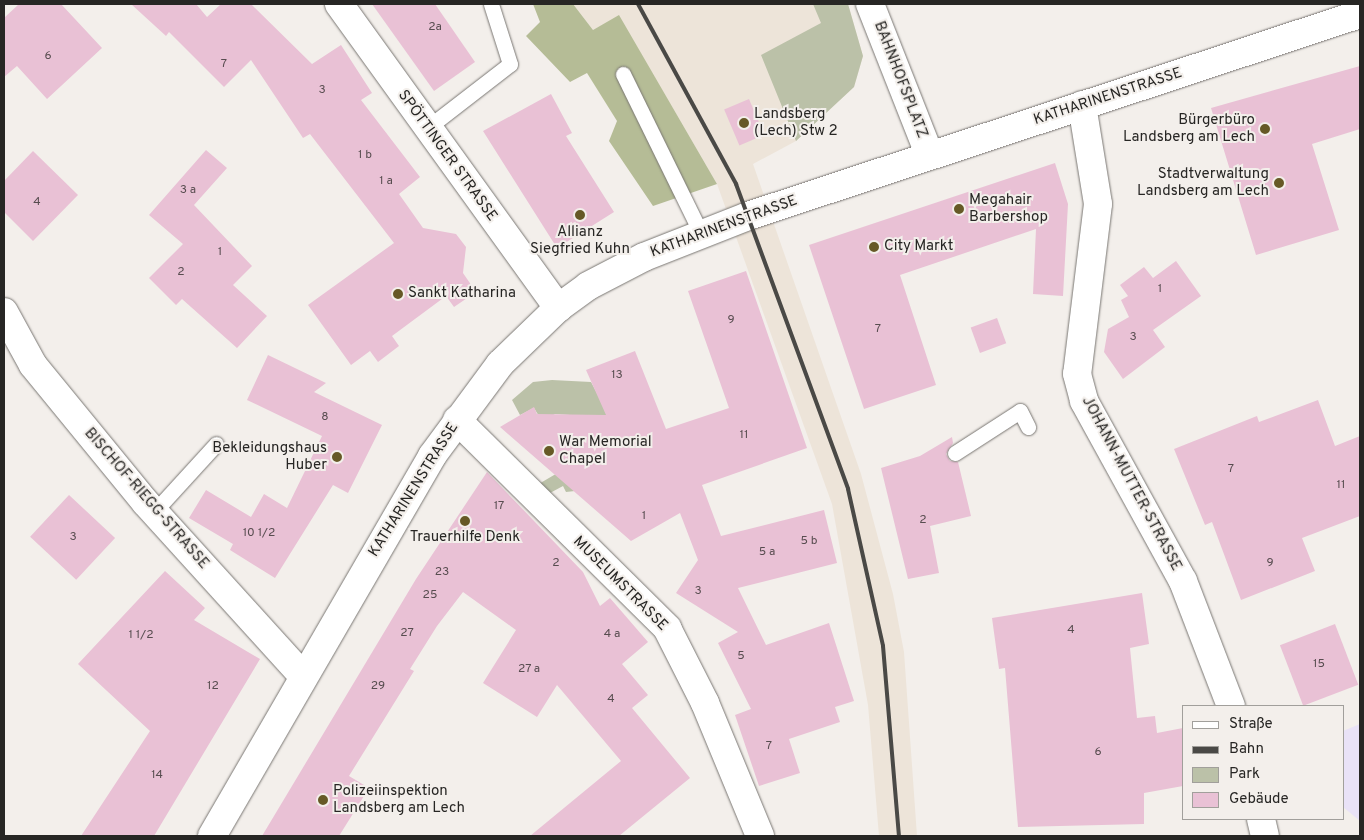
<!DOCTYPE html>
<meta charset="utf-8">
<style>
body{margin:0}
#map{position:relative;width:1364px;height:840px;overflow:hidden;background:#f3efeb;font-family:Overpass,sans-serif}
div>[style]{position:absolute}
.built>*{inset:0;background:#ede4d9}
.industrial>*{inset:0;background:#e9e2f7}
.green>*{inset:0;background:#bbc1a8}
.forest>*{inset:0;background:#b5bc96}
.building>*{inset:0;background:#e9c1d5;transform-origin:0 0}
.roads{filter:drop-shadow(0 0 1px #797672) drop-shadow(0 0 1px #797672)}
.service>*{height:15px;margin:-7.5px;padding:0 7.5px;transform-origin:7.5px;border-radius:7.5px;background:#fff}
.minor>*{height:28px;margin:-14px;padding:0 14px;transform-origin:14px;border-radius:14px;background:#fff}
.secondary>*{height:28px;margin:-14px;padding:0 14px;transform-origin:14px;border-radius:14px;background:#fff}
.rail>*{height:4px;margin:-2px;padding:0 2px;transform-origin:2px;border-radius:2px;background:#4a4946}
.dots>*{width:14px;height:14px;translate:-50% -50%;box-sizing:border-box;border:2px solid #f3efeb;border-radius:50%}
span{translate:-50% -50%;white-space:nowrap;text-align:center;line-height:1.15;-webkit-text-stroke:4px #f3efeb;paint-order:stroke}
.number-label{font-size:12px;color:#584d50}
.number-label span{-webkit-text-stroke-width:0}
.street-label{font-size:15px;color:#272624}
.poi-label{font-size:15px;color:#272624}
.left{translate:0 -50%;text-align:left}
.right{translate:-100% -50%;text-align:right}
.frame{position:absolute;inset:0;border:5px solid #272624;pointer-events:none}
.legend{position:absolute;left:1182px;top:705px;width:162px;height:115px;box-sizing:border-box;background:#f3efeb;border:1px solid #a19f9b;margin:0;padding:6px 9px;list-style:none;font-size:15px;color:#272624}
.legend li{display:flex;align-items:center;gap:10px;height:25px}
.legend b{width:25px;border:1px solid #a19f9b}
</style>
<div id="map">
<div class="built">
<i style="clip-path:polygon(573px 4px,848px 4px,863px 56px,854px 87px,796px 141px,753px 164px,861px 474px,893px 594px,904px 652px,917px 836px,879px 836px,868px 705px,832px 504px,717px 184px,619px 16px,593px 30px)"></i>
</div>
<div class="industrial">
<i style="clip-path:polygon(1360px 724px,1360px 821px,1343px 807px,1343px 731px)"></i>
</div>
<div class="green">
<i style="clip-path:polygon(813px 4px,848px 4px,863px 56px,854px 87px,796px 141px,761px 55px,821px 23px)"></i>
<i style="clip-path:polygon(552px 380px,591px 382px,614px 425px,575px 491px,566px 492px,563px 486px,550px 493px,537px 485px,583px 458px,585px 416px,555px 414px,542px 421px,534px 408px,520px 415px,512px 400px,533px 382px)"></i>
</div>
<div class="forest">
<i style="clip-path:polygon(533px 4px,573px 4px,593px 30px,619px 15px,717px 184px,653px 206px,609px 141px,617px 121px,587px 73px,570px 82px,526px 36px,540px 22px)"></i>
</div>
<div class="building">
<i style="clip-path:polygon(19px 4px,61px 4px,102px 48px,47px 99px,17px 66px,4px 77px,4px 18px)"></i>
<i style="clip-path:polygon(131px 4px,196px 4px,207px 17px,221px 4px,251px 4px,312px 64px,341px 45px,372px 93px,361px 100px,420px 177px,399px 194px,423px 228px,456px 234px,466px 247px,463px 273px,476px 292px,454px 307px,446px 296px,392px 336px,399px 346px,378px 362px,370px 351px,351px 365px,308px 305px,394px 243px,310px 134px,303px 138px,251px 60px,224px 87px,169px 32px,166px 36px)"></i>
<i style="clip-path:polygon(372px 4px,435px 4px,475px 62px,434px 91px)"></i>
<i style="clip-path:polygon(1360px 66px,1360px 129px,1312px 144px,1339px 230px,1256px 255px,1211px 108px)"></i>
<i style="clip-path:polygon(551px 94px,572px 133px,566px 136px,614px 212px,557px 248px,483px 131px)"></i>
<i style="left:749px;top:99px;width:39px;height:27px;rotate:67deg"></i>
<i style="clip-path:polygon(206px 150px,227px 168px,194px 205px,252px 266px,233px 285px,267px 316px,237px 348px,182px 299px,176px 305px,149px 278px,183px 244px,149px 215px)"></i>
<i style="clip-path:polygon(33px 151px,78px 195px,33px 241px,4px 212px,4px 181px)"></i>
<i style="clip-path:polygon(1055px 163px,1068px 204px,1063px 296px,1033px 294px,1036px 229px,900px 275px,936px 385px,864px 409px,809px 245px)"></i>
<i style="clip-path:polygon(1176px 261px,1201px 296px,1153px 330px,1165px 347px,1123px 379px,1104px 352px,1108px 329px,1129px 317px,1121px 300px,1128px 296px,1120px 285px,1144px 267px,1153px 278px)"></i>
<i style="clip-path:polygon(746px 271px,807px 448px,702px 485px,721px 536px,824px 510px,837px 563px,738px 588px,766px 645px,829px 623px,854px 701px,835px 707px,840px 722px,789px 739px,800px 773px,759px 786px,735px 715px,751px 709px,718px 643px,738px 632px,676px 593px,698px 560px,680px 513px,631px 541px,500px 427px,534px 407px,537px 414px,606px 415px,586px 370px,635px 351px,666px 429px,729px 408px,688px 291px)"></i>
<i style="left:997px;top:318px;width:27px;height:28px;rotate:70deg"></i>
<i style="clip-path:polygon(268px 355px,326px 383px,314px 392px,382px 425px,348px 493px,333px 485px,275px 578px,230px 550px,233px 544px,189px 518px,206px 490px,251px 517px,264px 494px,287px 508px,322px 436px,247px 400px)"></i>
<i style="clip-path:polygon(1318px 400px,1335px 446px,1360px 436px,1360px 516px,1302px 538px,1315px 571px,1241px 600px,1212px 522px,1205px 525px,1174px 449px,1257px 416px,1259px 422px)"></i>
<i style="clip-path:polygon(952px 437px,953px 443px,946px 454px,950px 461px,958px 462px,971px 516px,930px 526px,939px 573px,908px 579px,881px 468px,920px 456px)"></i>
<i style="clip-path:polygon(487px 472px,583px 572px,600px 606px,610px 598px,648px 642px,622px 664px,648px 695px,632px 708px,690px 778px,619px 836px,530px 836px,621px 761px,557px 685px,537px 717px,483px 683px,516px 630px,463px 592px,437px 626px,410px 669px,414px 671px,349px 776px,369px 788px,339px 836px,262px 836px,416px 579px)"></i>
<i style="left:69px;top:495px;width:63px;height:57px;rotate:43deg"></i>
<i style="clip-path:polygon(165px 571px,205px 608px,194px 620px,260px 659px,154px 836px,81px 836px,150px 731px,78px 664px)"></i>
<i style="clip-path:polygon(1142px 593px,1149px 644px,1130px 648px,1137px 718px,1155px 716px,1157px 733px,1183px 728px,1183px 786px,1144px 793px,1144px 824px,1018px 827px,1005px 668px,999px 669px,992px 618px)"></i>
<i style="left:1335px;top:624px;width:65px;height:59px;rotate:69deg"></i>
</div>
<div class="roads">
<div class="service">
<i style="left:623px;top:74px;width:177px;rotate:63.9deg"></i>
<i style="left:426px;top:129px;width:106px;rotate:-37.7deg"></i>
<i style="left:510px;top:64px;width:63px;rotate:-107.6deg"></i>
<i style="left:955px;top:453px;width:77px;rotate:-32.9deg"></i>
<i style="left:1020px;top:411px;width:18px;rotate:63deg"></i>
<i style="left:154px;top:512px;width:92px;rotate:-47.6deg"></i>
</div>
<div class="minor">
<i style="left:339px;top:4px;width:375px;rotate:54.2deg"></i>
<i style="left:870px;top:4px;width:163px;rotate:68.5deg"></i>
<i style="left:1082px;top:105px;width:100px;rotate:80.8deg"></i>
<i style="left:1098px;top:204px;width:171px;rotate:97deg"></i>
<i style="left:1077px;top:374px;width:28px;rotate:75deg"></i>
<i style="left:1084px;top:401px;width:205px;rotate:61.2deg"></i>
<i style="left:1183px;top:581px;width:134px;rotate:69deg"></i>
<i style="left:4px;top:312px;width:60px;rotate:61.3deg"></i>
<i style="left:33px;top:365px;width:178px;rotate:50.7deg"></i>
<i style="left:146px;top:503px;width:234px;rotate:47.8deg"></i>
<i style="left:457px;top:420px;width:296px;rotate:44.7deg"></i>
<i style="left:667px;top:628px;width:84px;rotate:63.1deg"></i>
<i style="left:705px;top:703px;width:144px;rotate:67.5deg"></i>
<i style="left:1261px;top:819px;width:17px;rotate:77deg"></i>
</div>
<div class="secondary">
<i style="left:212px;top:836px;width:439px;rotate:-59.9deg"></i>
<i style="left:432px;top:456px;width:114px;rotate:-53.5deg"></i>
<i style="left:500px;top:364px;width:81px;rotate:-44deg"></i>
<i style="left:558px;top:308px;width:37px;rotate:-36deg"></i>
<i style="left:588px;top:286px;width:63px;rotate:-27.4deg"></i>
<i style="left:644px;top:257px;width:112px;rotate:-21.5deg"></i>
<i style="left:748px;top:216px;width:644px;rotate:-18.27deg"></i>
</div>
</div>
<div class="rail">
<i style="left:638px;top:4px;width:205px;rotate:61.4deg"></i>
<i style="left:736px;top:184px;width:325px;rotate:69.8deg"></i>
<i style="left:848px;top:489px;width:161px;rotate:77.4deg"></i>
<i style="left:883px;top:646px;width:191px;rotate:85.2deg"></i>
</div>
<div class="dots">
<i style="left:744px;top:123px;background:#665926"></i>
<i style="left:1265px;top:129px;background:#665926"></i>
<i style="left:1279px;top:183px;background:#665926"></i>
<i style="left:959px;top:209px;background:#665926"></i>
<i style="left:580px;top:215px;background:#665926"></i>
<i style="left:874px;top:247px;background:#665926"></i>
<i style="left:398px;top:294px;background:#665926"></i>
<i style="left:549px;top:451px;background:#665926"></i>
<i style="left:337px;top:457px;background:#665926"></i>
<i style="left:465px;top:521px;background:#665926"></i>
<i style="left:323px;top:800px;background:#665926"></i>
</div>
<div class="number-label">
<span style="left:435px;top:28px">2a</span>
<span style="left:48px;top:57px">6</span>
<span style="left:224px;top:65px">7</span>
<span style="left:322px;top:91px">3</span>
<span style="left:365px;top:156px">1 b</span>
<span style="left:386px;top:182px">1 a</span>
<span style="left:188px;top:191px">3 a</span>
<span style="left:37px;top:203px">4</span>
<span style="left:220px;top:253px">1</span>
<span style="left:181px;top:273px">2</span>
<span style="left:1160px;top:290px">1</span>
<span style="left:731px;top:321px">9</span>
<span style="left:878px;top:330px">7</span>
<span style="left:1133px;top:338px">3</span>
<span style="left:617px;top:376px">13</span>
<span style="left:325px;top:418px">8</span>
<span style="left:744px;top:436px">11</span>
<span style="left:1231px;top:470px">7</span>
<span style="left:1341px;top:486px">11</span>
<span style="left:499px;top:507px">17</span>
<span style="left:644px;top:517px">1</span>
<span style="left:923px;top:521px">2</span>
<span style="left:259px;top:534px">10 1/2</span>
<span style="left:73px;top:538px">3</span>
<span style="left:809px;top:542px">5 b</span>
<span style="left:767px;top:553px">5 a</span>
<span style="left:556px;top:564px">2</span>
<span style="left:1270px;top:564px">9</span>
<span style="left:442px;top:573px">23</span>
<span style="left:698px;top:592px">3</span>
<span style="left:430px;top:596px">25</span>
<span style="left:1071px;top:631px">4</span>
<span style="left:407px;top:634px">27</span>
<span style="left:612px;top:635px">4 a</span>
<span style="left:141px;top:636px">1 1/2</span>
<span style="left:741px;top:657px">5</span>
<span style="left:1319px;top:665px">15</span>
<span style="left:529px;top:670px">27 a</span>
<span style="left:213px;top:687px">12</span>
<span style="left:378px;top:687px">29</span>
<span style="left:611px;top:700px">4</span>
<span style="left:769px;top:747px">7</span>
<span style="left:1098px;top:753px">6</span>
<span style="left:157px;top:776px">14</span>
</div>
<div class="street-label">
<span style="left:900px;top:80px;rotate:69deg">BAHNHOFSPLATZ</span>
<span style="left:1108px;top:97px;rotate:-18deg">KATHARINENSTRASSE</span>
<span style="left:447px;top:156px;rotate:54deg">SPÖTTINGER STRASSE</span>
<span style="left:724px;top:227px;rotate:-20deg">KATHARINENSTRASSE</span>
<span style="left:1131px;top:484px;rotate:62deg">JOHANN-MUTTER-STRASSE</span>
<span style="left:414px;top:490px;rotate:-58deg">KATHARINENSTRASSE</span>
<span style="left:146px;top:499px;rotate:49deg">BISCHOF-RIEGG-STRASSE</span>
<span style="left:620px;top:584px;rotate:45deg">MUSEUMSTRASSE</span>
</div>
<div class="poi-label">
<span class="left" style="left:754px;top:123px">Landsberg<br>(Lech) Stw 2</span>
<span class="right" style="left:1255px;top:129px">Bürgerbüro<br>Landsberg am Lech</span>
<span class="right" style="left:1269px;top:183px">Stadtverwaltung<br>Landsberg am Lech</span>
<span class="left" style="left:969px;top:209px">Megahair<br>Barbershop</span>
<span style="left:580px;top:241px">Allianz<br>Siegfried Kuhn</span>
<span class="left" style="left:884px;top:247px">City Markt</span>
<span class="left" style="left:408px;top:294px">Sankt Katharina</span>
<span class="left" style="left:559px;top:451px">War Memorial<br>Chapel</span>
<span class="right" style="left:327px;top:457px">Bekleidungshaus<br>Huber</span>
<span style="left:465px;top:538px">Trauerhilfe Denk</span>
<span class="left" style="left:333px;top:800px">Polizeiinspektion<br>Landsberg am Lech</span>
</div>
<div class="frame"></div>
<ul class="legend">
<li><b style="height:6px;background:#fff"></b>Straße</li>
<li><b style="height:6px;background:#4a4946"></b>Bahn</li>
<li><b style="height:14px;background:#bbc1a8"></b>Park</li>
<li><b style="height:14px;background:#e9c1d5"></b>Gebäude</li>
</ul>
</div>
